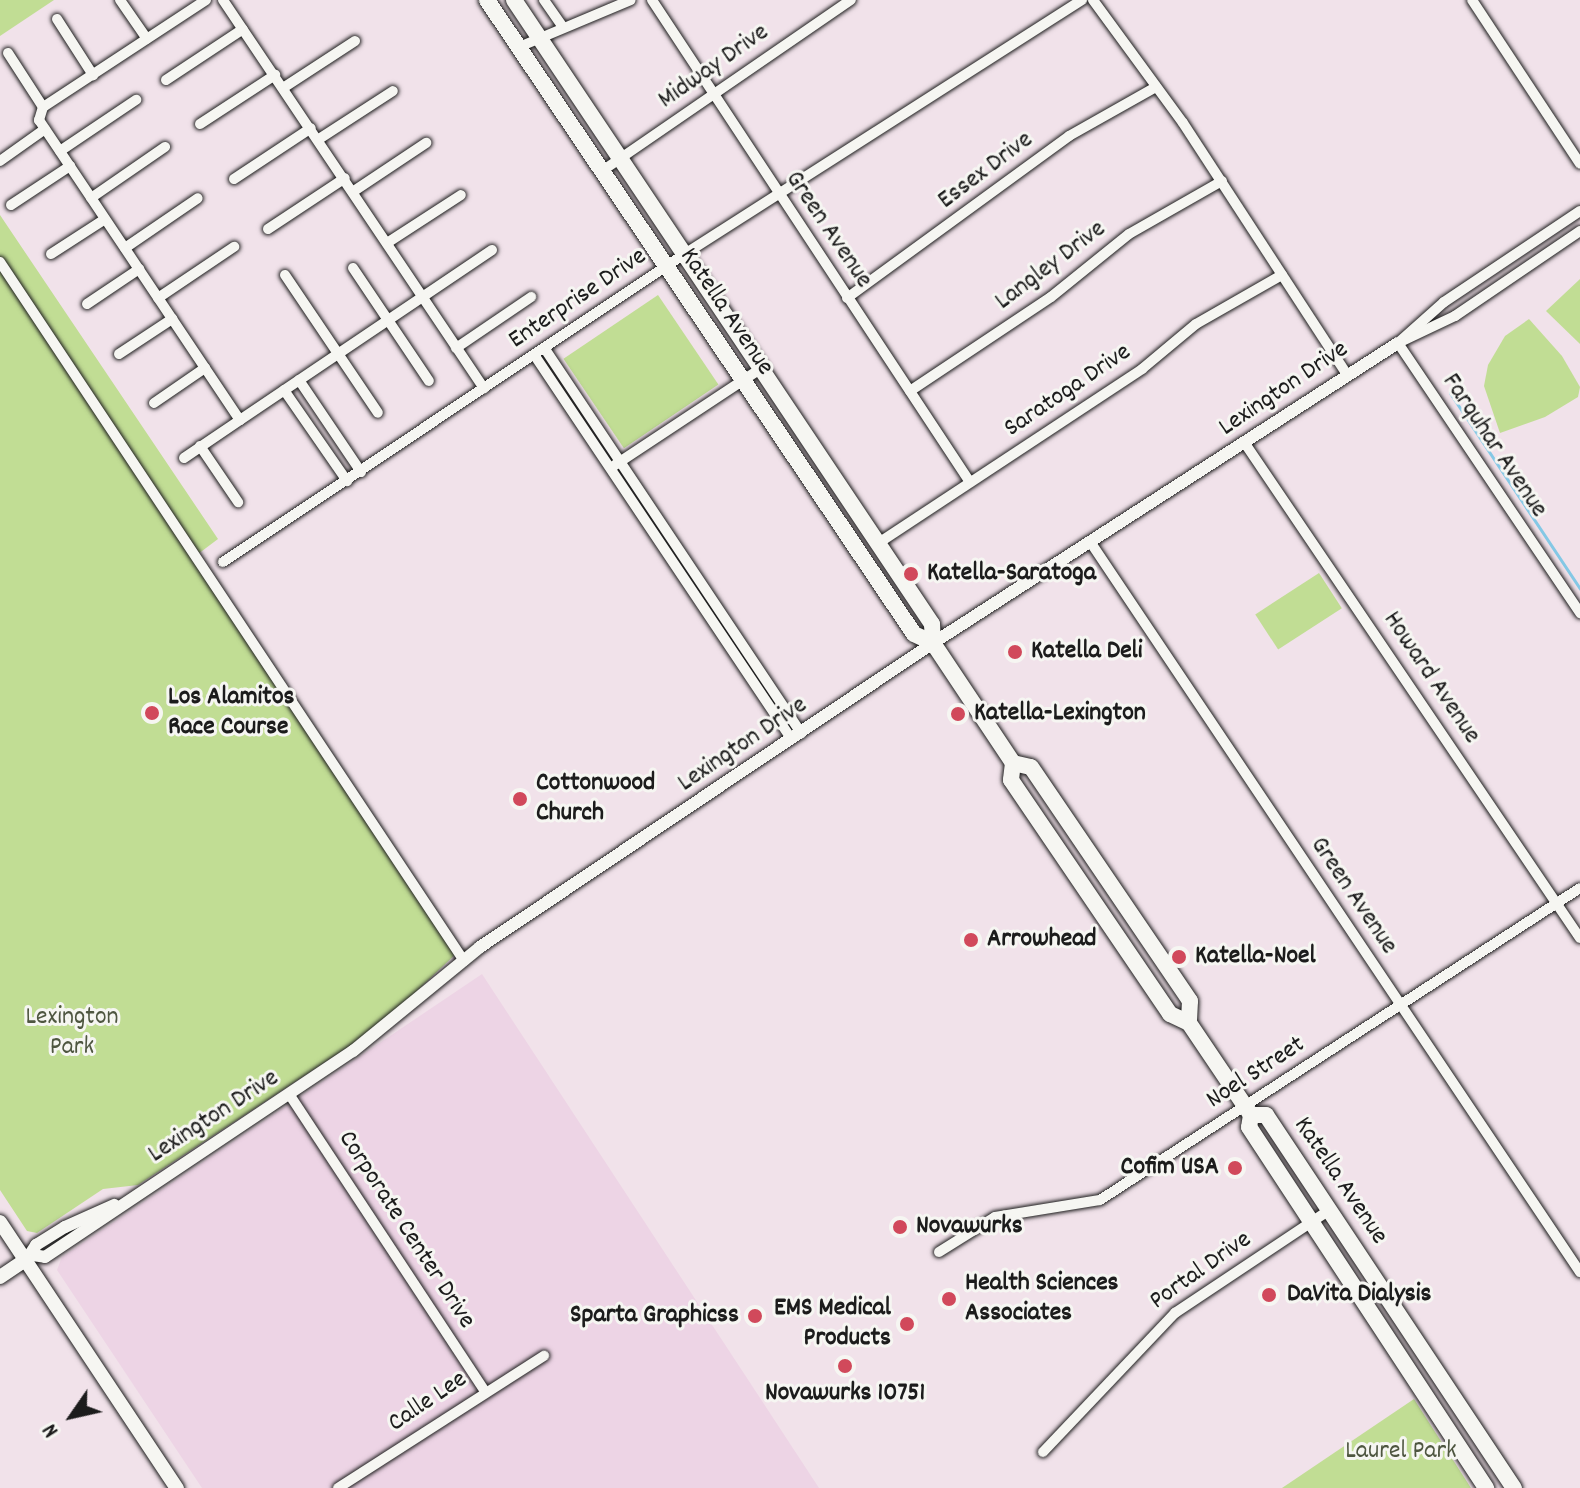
<!DOCTYPE html>
<style>
body{margin:0}
#map{position:relative;width:1580px;height:1488px;overflow:hidden;background:#f1e2ea;font-family:Dekko,sans-serif}
div>[style]{position:absolute}
.built>*{inset:0;background:#edd4e5}
.green>*{inset:0;background:#c1dd94;transform-origin:0 0}
.stream>*{height:3px;margin:-1.5px;padding:0 1.5px;transform-origin:1.5px;border-radius:1.5px;background:#84c8e5}
.roads{filter:drop-shadow(0 0 2px #1c1c1c) drop-shadow(0 0 2px #1c1c1c)}
.minor>*{height:10px;margin:-5px;padding:0 5px;transform-origin:5px;border-radius:5px;background:#f6f6f2}
.tertiary>*{height:12px;margin:-6px;padding:0 6px;transform-origin:6px;border-radius:6px;background:#f6f6f2}
.secondary>*{height:14px;margin:-7px;padding:0 7px;transform-origin:7px;border-radius:7px;background:#f6f6f2}
.primary>*{height:16px;margin:-8px;padding:0 8px;transform-origin:8px;border-radius:8px;background:#f6f6f2}
.dots>*{width:22px;height:22px;translate:-50% -50%;box-sizing:border-box;border:4px solid #f6f6f2;border-radius:50%}
span{translate:-50% -50%;white-space:nowrap;text-align:center;line-height:1.15;-webkit-text-stroke:6px #f6f6f2;paint-order:stroke}
.street-label{font-size:26px;color:#1c1c1c}
.poi-label{font-size:26px;color:#1c1c1c;font-weight:700}
.left{translate:0 -50%;text-align:left}
.right{translate:-100% -50%;text-align:right}
.park-label{font-size:26px;color:#4e5640}
.north{position:absolute;left:32px;top:1376px;width:80px;height:80px;-webkit-text-stroke:6px #f6f6f2;paint-order:stroke;rotate:236deg;font-size:22px;font-weight:700;line-height:32px;text-align:center;color:#1c1c1c}
.north::after{content:'';display:block;margin:auto;width:28px;height:36px;background:#1c1c1c;clip-path:polygon(50% 0,100% 100%,50% 72%,0 100%)}
</style>
<div id="map">
<div class="built">
<i style="clip-path:polygon(482px 974px,819px 1488px,202px 1488px,57px 1270px,62px 1257px)"></i>
</div>
<div class="green">
<i style="clip-path:polygon(0 0,54px 0,0 36px)"></i>
<i style="clip-path:polygon(0 215px,218px 539px,198px 554px,461px 949px,380px 1026px,138px 1185px,103px 1189px,37px 1233px,27px 1231px,0 1190px)"></i>
<i style="clip-path:polygon(1580px 279px,1580px 344px,1546px 311px)"></i>
<i style="left:658px;top:295px;width:108px;height:114px;rotate:56deg"></i>
<i style="clip-path:polygon(1529px 319px,1562px 356px,1580px 387px,1578px 397px,1545px 417px,1500px 433px,1484px 386px,1488px 365px,1505px 336px)"></i>
<i style="left:1319px;top:573px;width:42px;height:76px;rotate:57deg"></i>
<i style="clip-path:polygon(1414px 1399px,1471px 1488px,1282px 1488px)"></i>
</div>
<div class="stream">
<i style="left:1450px;top:393px;width:235px;rotate:56.4deg"></i>
</div>
<div class="roads">
<div class="minor">
<i style="left:120px;top:0;width:47px;rotate:55.3deg"></i>
<i style="left:206px;top:0;width:195px;rotate:146.7deg"></i>
<i style="left:43px;top:107px;width:14px;rotate:107deg"></i>
<i style="left:39px;top:120px;width:361px;rotate:56.2deg"></i>
<i style="left:240px;top:420px;width:304px;rotate:-34deg"></i>
<i style="left:223px;top:0;width:468px;rotate:56.1deg"></i>
<i style="left:544px;top:0;width:33px;rotate:55deg"></i>
<i style="left:652px;top:0;width:577px;rotate:56.59deg"></i>
<i style="left:1093px;top:0;width:152px;rotate:53.8deg"></i>
<i style="left:1183px;top:123px;width:298px;rotate:56.9deg"></i>
<i style="left:1472px;top:0;width:196px;rotate:56.6deg"></i>
<i style="left:57px;top:19px;width:67px;rotate:57.3deg"></i>
<i style="left:519px;top:47px;width:121px;rotate:-22.8deg"></i>
<i style="left:8px;top:53px;width:64px;rotate:57.1deg"></i>
<i style="left:166px;top:80px;width:92px;rotate:-33.5deg"></i>
<i style="left:283px;top:88px;width:86px;rotate:-33.1deg"></i>
<i style="left:200px;top:124px;width:90px;rotate:-33.2deg"></i>
<i style="left:319px;top:139px;width:88px;rotate:-33deg"></i>
<i style="left:60px;top:151px;width:92px;rotate:-33.9deg"></i>
<i style="left:0;top:161px;width:55px;rotate:-35.4deg"></i>
<i style="left:602px;top:171px;width:302px;rotate:-34.5deg"></i>
<i style="left:234px;top:179px;width:92px;rotate:-33.5deg"></i>
<i style="left:354px;top:191px;width:87px;rotate:-33.7deg"></i>
<i style="left:91px;top:198px;width:90px;rotate:-34.6deg"></i>
<i style="left:11px;top:205px;width:71px;rotate:-33.5deg"></i>
<i style="left:1580px;top:211px;width:164px;rotate:146.2deg"></i>
<i style="left:1444px;top:302px;width:62px;rotate:138.3deg"></i>
<i style="left:1398px;top:343px;width:63px;rotate:-25.3deg"></i>
<i style="left:1455px;top:316px;width:151px;rotate:-34.2deg"></i>
<i style="left:268px;top:229px;width:92px;rotate:-33.5deg"></i>
<i style="left:387px;top:243px;width:88px;rotate:-33deg"></i>
<i style="left:125px;top:248px;width:88px;rotate:-34.4deg"></i>
<i style="left:51px;top:254px;width:64px;rotate:-32.9deg"></i>
<i style="left:0;top:262px;width:839px;rotate:56.42deg"></i>
<i style="left:353px;top:268px;width:136px;rotate:56.1deg"></i>
<i style="left:285px;top:275px;width:166px;rotate:56deg"></i>
<i style="left:158px;top:298px;width:92px;rotate:-33.9deg"></i>
<i style="left:847px;top:298px;width:275px;rotate:-36.1deg"></i>
<i style="left:1069px;top:136px;width:100px;rotate:-29.4deg"></i>
<i style="left:87px;top:304px;width:63px;rotate:-33.9deg"></i>
<i style="left:1398px;top:343px;width:326px;rotate:56deg"></i>
<i style="left:456px;top:348px;width:91px;rotate:-34.2deg"></i>
<i style="left:545px;top:349px;width:462px;rotate:56.3deg"></i>
<i style="left:119px;top:354px;width:64px;rotate:-33.4deg"></i>
<i style="left:535px;top:356px;width:461px;rotate:56.2deg"></i>
<i style="left:299px;top:380px;width:111px;rotate:56deg"></i>
<i style="left:284px;top:390px;width:111px;rotate:55.3deg"></i>
<i style="left:910px;top:391px;width:169px;rotate:-33.7deg"></i>
<i style="left:1051px;top:297px;width:100px;rotate:-38.9deg"></i>
<i style="left:1129px;top:234px;width:107px;rotate:-29.7deg"></i>
<i style="left:154px;top:403px;width:62px;rotate:-34.5deg"></i>
<i style="left:1244px;top:442px;width:599px;rotate:55.89deg"></i>
<i style="left:200px;top:446px;width:68px;rotate:55.8deg"></i>
<i style="left:184px;top:458px;width:68px;rotate:-34.2deg"></i>
<i style="left:615px;top:465px;width:174px;rotate:-33.5deg"></i>
<i style="left:1091px;top:543px;width:878px;rotate:56.15deg"></i>
<i style="left:877px;top:544px;width:318px;rotate:-33.4deg"></i>
<i style="left:1142px;top:369px;width:70px;rotate:-39.8deg"></i>
<i style="left:1196px;top:324px;width:99px;rotate:-29.7deg"></i>
<i style="left:223px;top:562px;width:553px;rotate:-33.72deg"></i>
<i style="left:683px;top:255px;width:474px;rotate:-32.6deg"></i>
<i style="left:289px;top:1094px;width:356px;rotate:56.6deg"></i>
<i style="left:939px;top:1252px;width:66px;rotate:-32deg"></i>
<i style="left:995px;top:1217px;width:106px;rotate:-9.2deg"></i>
<i style="left:1100px;top:1200px;width:572px;rotate:-33.02deg"></i>
<i style="left:1043px;top:1452px;width:192px;rotate:-46.5deg"></i>
<i style="left:1175px;top:1313px;width:187px;rotate:-33.7deg"></i>
<i style="left:338px;top:1488px;width:245px;rotate:-32.7deg"></i>
</div>
<div class="tertiary">
<i style="left:33px;top:1255px;width:12px;rotate:9deg"></i>
<i style="left:45px;top:1257px;width:371px;rotate:-33.8deg"></i>
<i style="left:353px;top:1051px;width:164px;rotate:-39.3deg"></i>
<i style="left:480px;top:947px;width:546px;rotate:-33.86deg"></i>
<i style="left:933px;top:643px;width:553px;rotate:-32.83deg"></i>
<i style="left:27px;top:1259px;width:17px;rotate:-57deg"></i>
<i style="left:36px;top:1245px;width:34px;rotate:-32deg"></i>
<i style="left:65px;top:1227px;width:54px;rotate:-24.2deg"></i>
</div>
<div class="secondary">
<i style="left:0;top:1222px;width:320px;rotate:56.4deg"></i>
<i style="left:0;top:1277px;width:30px;rotate:-34deg"></i>
</div>
<div class="primary">
<i style="left:487px;top:0;width:764px;rotate:56.04deg"></i>
<i style="left:914px;top:634px;width:21px;rotate:25deg"></i>
<i style="left:514px;top:0;width:751px;rotate:56.18deg"></i>
<i style="left:932px;top:624px;width:19px;rotate:87deg"></i>
<i style="left:933px;top:643px;width:144px;rotate:56.3deg"></i>
<i style="left:1013px;top:763px;width:17px;rotate:97deg"></i>
<i style="left:1011px;top:780px;width:283px;rotate:55.8deg"></i>
<i style="left:1170px;top:1014px;width:21px;rotate:25deg"></i>
<i style="left:1189px;top:1023px;width:111px;rotate:56deg"></i>
<i style="left:1251px;top:1115px;width:12px;rotate:99deg"></i>
<i style="left:1249px;top:1127px;width:432px;rotate:56.7deg"></i>
<i style="left:1013px;top:763px;width:18px;rotate:13deg"></i>
<i style="left:1031px;top:767px;width:283px;rotate:55.8deg"></i>
<i style="left:1190px;top:1001px;width:22px;rotate:93deg"></i>
<i style="left:1251px;top:1115px;width:15px"></i>
<i style="left:1266px;top:1115px;width:448px;rotate:56.4deg"></i>
</div>
</div>
<div class="dots">
<i style="left:911px;top:574px;background:#d1495b"></i>
<i style="left:1015px;top:652px;background:#d1495b"></i>
<i style="left:152px;top:713px;background:#d1495b"></i>
<i style="left:958px;top:714px;background:#d1495b"></i>
<i style="left:520px;top:799px;background:#d1495b"></i>
<i style="left:971px;top:940px;background:#d1495b"></i>
<i style="left:1179px;top:957px;background:#d1495b"></i>
<i style="left:1235px;top:1168px;background:#d1495b"></i>
<i style="left:900px;top:1227px;background:#d1495b"></i>
<i style="left:1269px;top:1295px;background:#d1495b"></i>
<i style="left:949px;top:1299px;background:#d1495b"></i>
<i style="left:755px;top:1316px;background:#d1495b"></i>
<i style="left:907px;top:1324px;background:#d1495b"></i>
<i style="left:845px;top:1366px;background:#d1495b"></i>
</div>
<div class="street-label">
<span style="left:714px;top:67px;rotate:-35deg">Midway Drive</span>
<span style="left:986px;top:171px;rotate:-37deg">Essex Drive</span>
<span style="left:828px;top:230px;rotate:56deg">Green Avenue</span>
<span style="left:1051px;top:266px;rotate:-37deg">Langley Drive</span>
<span style="left:578px;top:299px;rotate:-34deg">Enterprise Drive</span>
<span style="left:726px;top:312px;rotate:56deg">Katella Avenue</span>
<span style="left:1284px;top:389px;rotate:-34deg">Lexington Drive</span>
<span style="left:1068px;top:391px;rotate:-34deg">Saratoga Drive</span>
<span style="left:1494px;top:446px;rotate:56deg">Farquhar Avenue</span>
<span style="left:1431px;top:678px;rotate:56deg">Howard Avenue</span>
<span style="left:743px;top:745px;rotate:-34deg">Lexington Drive</span>
<span style="left:1353px;top:896px;rotate:56deg">Green Avenue</span>
<span style="left:1256px;top:1073px;rotate:-33deg">Noel Street</span>
<span style="left:214px;top:1117px;rotate:-33deg">Lexington Drive</span>
<span style="left:1340px;top:1181px;rotate:56deg">Katella Avenue</span>
<span style="left:406px;top:1230px;rotate:57deg">Corporate Center Drive</span>
<span style="left:1201px;top:1271px;rotate:-35deg">Portal Drive</span>
<span style="left:428px;top:1402px;rotate:-34deg">Calle Lee</span>
</div>
<div class="poi-label">
<span class="left" style="left:927px;top:574px">Katella-Saratoga</span>
<span class="left" style="left:1031px;top:652px">Katella Deli</span>
<span class="left" style="left:168px;top:713px">Los Alamitos<br>Race Course</span>
<span class="left" style="left:974px;top:714px">Katella-Lexington</span>
<span class="left" style="left:536px;top:799px">Cottonwood<br>Church</span>
<span class="left" style="left:987px;top:940px">Arrowhead</span>
<span class="left" style="left:1195px;top:957px">Katella-Noel</span>
<span class="right" style="left:1219px;top:1168px">Cofim USA</span>
<span class="left" style="left:916px;top:1227px">Novawurks</span>
<span class="left" style="left:965px;top:1299px">Health Sciences<br>Associates</span>
<span class="left" style="left:1287px;top:1295px">DaVita Dialysis</span>
<span class="right" style="left:891px;top:1324px">EMS Medical<br>Products</span>
<span class="right" style="left:739px;top:1316px">Sparta Graphicss</span>
<span style="left:845px;top:1394px">Novawurks 10751</span>
</div>
<div class="park-label">
<span style="left:72px;top:1033px">Lexington<br>Park</span>
<span style="left:1401px;top:1452px">Laurel Park</span>
</div>
<div class="north">N</div>
</div>
